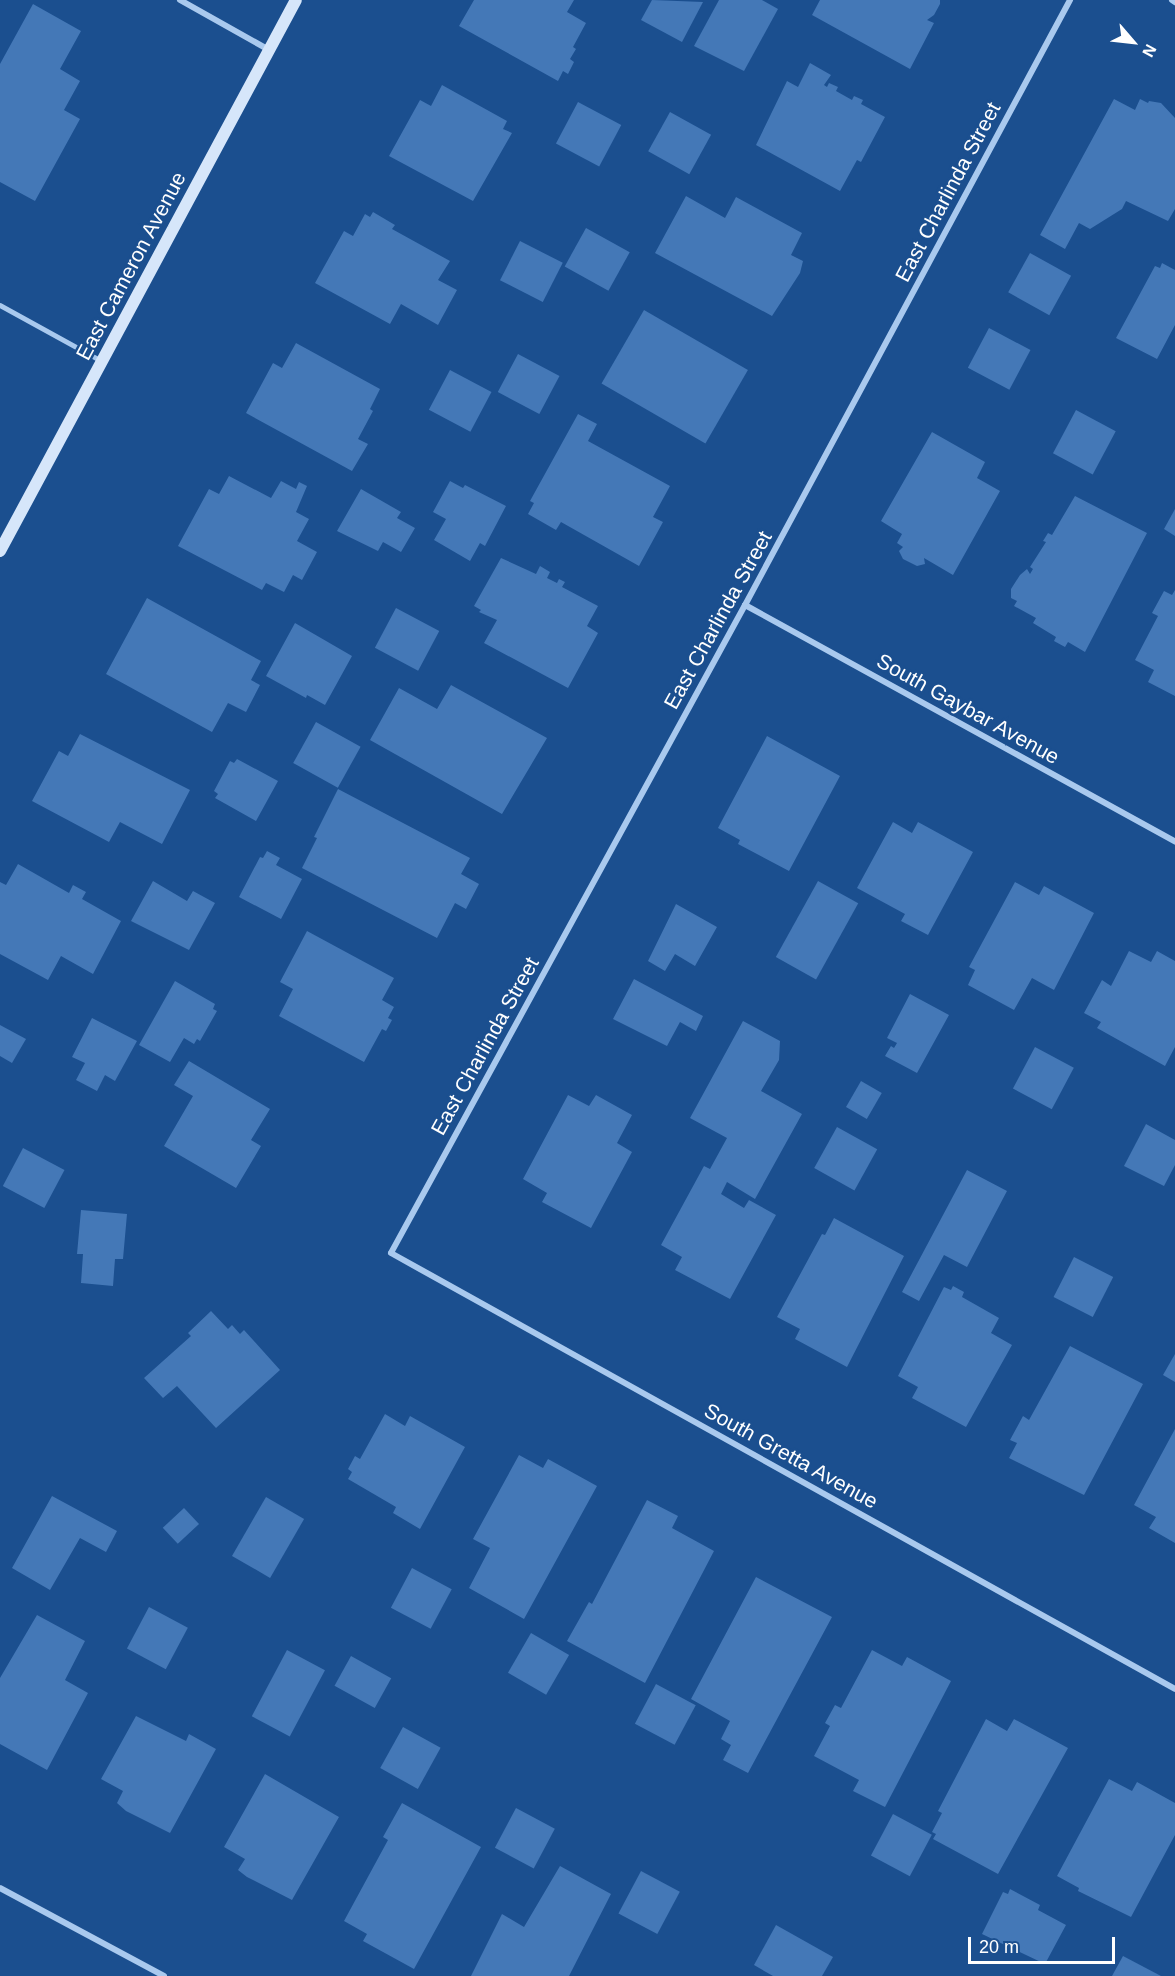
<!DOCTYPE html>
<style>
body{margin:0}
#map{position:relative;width:1175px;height:1976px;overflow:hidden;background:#1b4f8f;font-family:Arial,sans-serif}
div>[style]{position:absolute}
.building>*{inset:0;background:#4478b7;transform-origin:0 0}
.service>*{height:4.5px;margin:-2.25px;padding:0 2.25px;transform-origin:2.25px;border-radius:2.25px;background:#a9c9ee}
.minor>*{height:6px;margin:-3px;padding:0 3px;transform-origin:3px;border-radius:3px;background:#a9c9ee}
.secondary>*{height:12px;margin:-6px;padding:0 6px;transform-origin:6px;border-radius:6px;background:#d6e6fa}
span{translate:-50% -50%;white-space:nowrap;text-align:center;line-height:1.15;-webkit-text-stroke:5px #1b4f8f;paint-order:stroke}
.street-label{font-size:21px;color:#fff}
.north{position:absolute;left:1103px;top:12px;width:60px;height:60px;-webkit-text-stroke:4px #1b4f8f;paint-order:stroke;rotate:118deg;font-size:16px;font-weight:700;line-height:24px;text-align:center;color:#fff}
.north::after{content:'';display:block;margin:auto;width:21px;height:27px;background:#fff;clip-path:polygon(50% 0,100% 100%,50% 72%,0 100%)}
.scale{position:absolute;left:968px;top:1937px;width:147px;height:27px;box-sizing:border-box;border:3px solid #fff;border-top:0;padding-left:8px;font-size:18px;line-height:21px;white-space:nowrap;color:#fff;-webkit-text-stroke:4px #1b4f8f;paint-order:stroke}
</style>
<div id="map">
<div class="building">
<i style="clip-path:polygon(474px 0,574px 0,567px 12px,586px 23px,573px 47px,576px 49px,570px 59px,574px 62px,568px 74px,563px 71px,558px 81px,459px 26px)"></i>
<i style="clip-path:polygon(652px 0,703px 2px,682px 42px,641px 20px)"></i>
<i style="clip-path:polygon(719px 0,762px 0,778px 9px,744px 71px,694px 46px)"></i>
<i style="clip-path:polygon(820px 0,940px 0,940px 4px,934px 15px,927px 20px,934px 23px,910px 69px,812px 15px)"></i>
<i style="clip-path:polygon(33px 4px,81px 31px,60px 69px,80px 81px,64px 110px,80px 119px,35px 201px,0 182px,0 64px)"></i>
<i style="clip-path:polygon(810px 63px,831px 75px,824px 85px,827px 87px,829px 83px,838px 87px,836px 91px,852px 100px,854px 96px,863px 100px,861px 104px,885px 117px,861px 162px,857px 160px,840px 191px,756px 145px,787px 81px,798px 87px)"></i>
<i style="clip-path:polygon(442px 85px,507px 121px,503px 129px,512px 133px,473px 201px,389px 156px,420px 100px,431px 106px)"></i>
<i style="clip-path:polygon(1114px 99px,1135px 110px,1140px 99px,1148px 103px,1149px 101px,1161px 103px,1175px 118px,1175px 209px,1168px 221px,1126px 201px,1122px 209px,1090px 229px,1079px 223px,1065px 249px,1040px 235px)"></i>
<i style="left:578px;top:102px;width:49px;height:47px;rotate:28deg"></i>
<i style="left:670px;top:112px;width:47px;height:45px;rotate:29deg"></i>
<i style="clip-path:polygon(686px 196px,725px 218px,736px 197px,802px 233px,791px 255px,803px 261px,800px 273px,772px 316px,655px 253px)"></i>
<i style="clip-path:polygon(373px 212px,395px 225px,392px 229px,450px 261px,438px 280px,457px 290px,438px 325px,401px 304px,390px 324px,315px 283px,344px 231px,353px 236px,365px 214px,370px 217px)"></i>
<i style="left:586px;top:228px;width:50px;height:44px;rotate:29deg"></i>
<i style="left:520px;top:241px;width:48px;height:44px;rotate:27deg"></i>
<i style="left:1030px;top:253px;width:47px;height:45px;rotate:29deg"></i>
<i style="clip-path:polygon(1162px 263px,1175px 270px,1175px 325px,1157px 359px,1116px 338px,1155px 266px,1160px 268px)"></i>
<i style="left:644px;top:310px;width:120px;height:85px;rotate:30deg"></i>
<i style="left:989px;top:328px;width:47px;height:45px;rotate:28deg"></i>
<i style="clip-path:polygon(296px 343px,380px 389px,370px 409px,373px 411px,358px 439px,368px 444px,352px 471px,246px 413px,273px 363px,282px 368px)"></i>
<i style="left:518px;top:354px;width:47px;height:43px;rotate:28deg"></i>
<i style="left:450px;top:370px;width:47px;height:45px;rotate:28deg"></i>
<i style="left:1076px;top:410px;width:45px;height:49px;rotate:28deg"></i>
<i style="clip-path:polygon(578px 414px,597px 424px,588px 441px,670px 486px,653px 517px,663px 522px,639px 566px,561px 522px,556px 530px,528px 514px,534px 503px,530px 501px)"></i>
<i style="clip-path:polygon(932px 432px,985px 462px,977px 478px,1000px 491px,953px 575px,924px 558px,925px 564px,917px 566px,903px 559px,899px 551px,903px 547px,897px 543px,902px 534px,881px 521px)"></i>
<i style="clip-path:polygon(229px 476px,271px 498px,281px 481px,296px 489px,299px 482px,307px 486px,296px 512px,309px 519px,297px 541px,317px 552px,302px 580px,293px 575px,284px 592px,266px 583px,262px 590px,178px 546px,209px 489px,219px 494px)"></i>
<i style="clip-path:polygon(450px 481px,463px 488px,465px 485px,506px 506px,485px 546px,480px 543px,470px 561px,434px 540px,446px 519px,433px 512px)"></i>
<i style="clip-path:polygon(361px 489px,401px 512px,397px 518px,415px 528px,401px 552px,383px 542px,378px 551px,337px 531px)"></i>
<i style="clip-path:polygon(1075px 496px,1147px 533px,1085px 652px,1068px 642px,1065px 647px,1054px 641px,1056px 637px,1033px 623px,1036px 618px,1014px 606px,1017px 601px,1011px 598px,1011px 589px,1020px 575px,1027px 569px,1030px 574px,1033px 569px,1030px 567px,1046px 542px,1043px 541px,1048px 533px,1052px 535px)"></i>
<i style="clip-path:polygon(1175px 509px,1175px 536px,1164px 529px)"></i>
<i style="clip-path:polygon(501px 558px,536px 574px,540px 566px,550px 572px,547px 578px,557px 583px,559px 579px,565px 582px,562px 587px,598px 606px,587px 626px,598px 633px,568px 688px,484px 643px,497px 620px,479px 612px,481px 610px,474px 606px)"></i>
<i style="clip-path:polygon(1175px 590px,1175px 696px,1148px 682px,1154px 670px,1135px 660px,1158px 616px,1152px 613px,1164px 591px,1172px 595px)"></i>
<i style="clip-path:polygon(147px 598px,261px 661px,251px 680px,260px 685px,246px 712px,228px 703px,212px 732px,106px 674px)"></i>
<i style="left:396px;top:608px;width:49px;height:45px;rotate:28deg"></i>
<i style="clip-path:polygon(295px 623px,352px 656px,325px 705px,307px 695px,306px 698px,266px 676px)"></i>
<i style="clip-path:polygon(451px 685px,547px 738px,502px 814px,370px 740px,399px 688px,437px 709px)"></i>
<i style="left:316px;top:722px;width:51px;height:47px;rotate:29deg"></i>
<i style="clip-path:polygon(80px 734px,190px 790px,162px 844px,120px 822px,109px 842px,32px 801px,59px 751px,68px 756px)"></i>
<i style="clip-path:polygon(767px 736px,840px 776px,789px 871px,738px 844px,740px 840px,718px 828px)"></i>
<i style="clip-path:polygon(237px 759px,278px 781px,256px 821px,215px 798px,218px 794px,214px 791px,230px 761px,234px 763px)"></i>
<i style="clip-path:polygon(338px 789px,470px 858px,461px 874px,479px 884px,466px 909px,455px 903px,437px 938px,302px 868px,317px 838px,314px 837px)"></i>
<i style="clip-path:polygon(893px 822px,912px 833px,918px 822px,973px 852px,928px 935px,901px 921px,905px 914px,857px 888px)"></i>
<i style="clip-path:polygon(267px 851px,280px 858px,276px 865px,302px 879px,281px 919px,239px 897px,260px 857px,263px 858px)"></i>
<i style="clip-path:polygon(18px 864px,69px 893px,73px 885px,86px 892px,82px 899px,121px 921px,93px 974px,61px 956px,48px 980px,0 954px,0 882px,6px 885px)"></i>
<i style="clip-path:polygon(153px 881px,187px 901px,193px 891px,215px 903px,189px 950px,131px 921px)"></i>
<i style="left:818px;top:881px;width:46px;height:87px;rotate:29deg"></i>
<i style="clip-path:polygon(1015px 882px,1039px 895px,1044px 886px,1094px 913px,1054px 990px,1032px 978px,1014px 1010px,968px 985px,975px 970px,969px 967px)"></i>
<i style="clip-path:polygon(676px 904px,717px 927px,695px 966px,675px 954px,665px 971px,648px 961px)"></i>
<i style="clip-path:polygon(307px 931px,394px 978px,382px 1000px,394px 1007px,388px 1018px,392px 1020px,386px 1031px,382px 1029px,364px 1062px,279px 1016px,293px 989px,280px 982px)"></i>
<i style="clip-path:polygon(1129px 951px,1151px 962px,1157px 951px,1175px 961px,1175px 1047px,1165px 1066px,1097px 1028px,1101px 1022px,1084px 1013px,1102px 980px,1111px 986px)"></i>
<i style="clip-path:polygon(634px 979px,703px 1016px,696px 1031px,680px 1022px,667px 1046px,613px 1019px)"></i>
<i style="clip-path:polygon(175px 981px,215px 1004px,213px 1009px,217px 1011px,200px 1041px,197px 1039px,194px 1044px,184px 1038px,170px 1062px,139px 1045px)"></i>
<i style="clip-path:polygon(910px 994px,949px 1015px,917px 1073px,885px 1056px,891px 1046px,894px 1048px,897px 1043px,887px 1038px)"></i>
<i style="clip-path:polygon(92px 1018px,137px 1041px,115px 1081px,105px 1075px,97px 1091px,76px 1080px,85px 1063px,72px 1057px)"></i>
<i style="clip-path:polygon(743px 1021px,780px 1041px,779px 1060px,761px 1091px,802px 1114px,755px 1199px,727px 1182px,721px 1194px,744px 1208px,749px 1200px,776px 1215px,730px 1299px,675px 1270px,682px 1257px,661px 1245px,704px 1166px,710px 1169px,727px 1138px,690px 1118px)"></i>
<i style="clip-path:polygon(0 1025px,26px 1039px,12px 1063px,0 1056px)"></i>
<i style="left:1035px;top:1047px;width:44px;height:47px;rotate:28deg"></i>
<i style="clip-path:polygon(189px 1061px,270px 1109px,251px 1140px,261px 1146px,236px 1188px,164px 1146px,193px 1096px,174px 1085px)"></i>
<i style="left:861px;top:1081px;width:24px;height:30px;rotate:30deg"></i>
<i style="clip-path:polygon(568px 1095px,589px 1106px,596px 1095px,632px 1115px,617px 1143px,632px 1152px,591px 1228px,542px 1202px,547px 1193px,523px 1179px)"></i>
<i style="clip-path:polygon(1146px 1124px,1175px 1140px,1175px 1165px,1164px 1186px,1124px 1166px)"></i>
<i style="left:837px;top:1127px;width:46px;height:47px;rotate:29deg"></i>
<i style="left:23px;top:1148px;width:47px;height:43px;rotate:28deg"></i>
<i style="clip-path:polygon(967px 1170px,1007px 1191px,967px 1267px,944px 1255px,919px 1301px,902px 1292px)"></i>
<i style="clip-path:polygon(81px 1210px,127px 1214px,123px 1259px,115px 1259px,113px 1286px,81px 1283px,83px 1254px,77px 1254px)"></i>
<i style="clip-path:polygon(834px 1218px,904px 1256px,847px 1367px,795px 1339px,800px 1329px,777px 1317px,822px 1234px,825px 1235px)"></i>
<i style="left:1074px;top:1257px;width:44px;height:45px;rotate:27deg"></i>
<i style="clip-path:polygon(953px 1286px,964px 1292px,962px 1297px,999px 1318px,991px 1333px,1012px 1345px,966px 1427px,912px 1398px,918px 1387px,898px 1376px,944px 1287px,951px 1290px)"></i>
<i style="clip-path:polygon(211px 1311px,228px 1329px,232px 1325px,240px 1334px,244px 1330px,280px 1370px,216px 1428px,177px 1386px,163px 1398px,144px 1378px,191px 1336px,188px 1333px)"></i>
<i style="clip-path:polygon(1070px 1346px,1143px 1384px,1084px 1495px,1009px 1458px,1017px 1443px,1010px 1440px,1023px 1416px,1029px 1420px)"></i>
<i style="clip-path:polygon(1175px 1354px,1175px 1382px,1163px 1375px)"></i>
<i style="clip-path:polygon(385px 1414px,405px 1426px,410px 1416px,465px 1447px,420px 1529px,393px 1513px,396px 1507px,348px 1479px,352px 1472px,348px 1469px,355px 1456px,360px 1459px)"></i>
<i style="clip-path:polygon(1175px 1429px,1175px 1543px,1149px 1528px,1156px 1517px,1134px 1505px)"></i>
<i style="clip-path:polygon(519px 1455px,543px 1468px,548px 1459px,597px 1486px,524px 1619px,469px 1588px,490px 1548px,473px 1539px)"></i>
<i style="clip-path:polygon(52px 1496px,117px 1531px,106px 1552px,80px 1538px,50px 1590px,12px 1568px)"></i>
<i style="left:266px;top:1497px;width:44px;height:68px;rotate:30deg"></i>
<i style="clip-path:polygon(647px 1500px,678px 1516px,672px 1528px,714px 1551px,645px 1683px,567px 1641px,589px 1602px,592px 1604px)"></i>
<i style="left:184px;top:1508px;width:22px;height:29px;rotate:47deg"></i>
<i style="left:412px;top:1568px;width:45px;height:45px;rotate:28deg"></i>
<i style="clip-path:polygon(756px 1577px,832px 1617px,748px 1773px,723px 1760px,731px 1745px,721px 1739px,730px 1721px,691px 1699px)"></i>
<i style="left:149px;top:1607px;width:44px;height:47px;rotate:28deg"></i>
<i style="clip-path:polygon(37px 1615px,85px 1641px,65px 1680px,88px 1693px,47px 1770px,0 1744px,0 1678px)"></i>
<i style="left:531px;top:1633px;width:44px;height:46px;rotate:30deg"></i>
<i style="left:287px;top:1650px;width:43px;height:75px;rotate:28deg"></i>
<i style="clip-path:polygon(872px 1650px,902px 1666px,907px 1657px,951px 1681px,885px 1807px,853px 1791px,859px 1780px,814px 1756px,830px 1726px,825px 1723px,835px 1705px,841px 1708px)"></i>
<i style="left:351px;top:1656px;width:46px;height:34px;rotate:29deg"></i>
<i style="left:656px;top:1684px;width:45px;height:45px;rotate:28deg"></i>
<i style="clip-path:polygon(136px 1716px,186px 1741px,189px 1734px,216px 1749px,170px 1833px,126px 1811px,117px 1803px,123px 1791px,101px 1779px)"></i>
<i style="clip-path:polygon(986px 1719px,1007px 1731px,1014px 1719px,1068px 1748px,998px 1874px,933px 1839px,936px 1834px,932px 1832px,942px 1813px,938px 1811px)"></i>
<i style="left:403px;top:1727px;width:43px;height:47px;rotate:29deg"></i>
<i style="clip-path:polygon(265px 1774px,339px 1817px,292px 1900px,247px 1877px,238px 1870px,245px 1859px,224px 1847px)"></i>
<i style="clip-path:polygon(1109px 1779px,1132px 1791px,1137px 1782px,1175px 1803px,1175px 1835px,1131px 1917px,1078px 1891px,1079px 1888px,1057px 1876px)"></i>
<i style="clip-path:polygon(402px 1803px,481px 1847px,414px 1969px,363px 1941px,367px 1934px,344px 1921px,388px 1840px,383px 1837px)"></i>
<i style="left:516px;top:1808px;width:44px;height:45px;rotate:28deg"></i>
<i style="left:893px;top:1814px;width:44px;height:47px;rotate:28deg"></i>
<i style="clip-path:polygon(560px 1866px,611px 1894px,569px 1976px,471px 1976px,502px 1914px,524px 1927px)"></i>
<i style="left:641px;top:1871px;width:44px;height:48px;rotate:28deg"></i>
<i style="clip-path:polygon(1010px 1889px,1040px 1905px,1038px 1910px,1066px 1925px,1045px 1964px,982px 1934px,1003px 1892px,1008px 1894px)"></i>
<i style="clip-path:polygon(776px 1925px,833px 1957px,822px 1976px,773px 1976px,754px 1965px)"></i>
<i style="clip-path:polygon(1123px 1956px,1161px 1976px,1112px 1976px)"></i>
</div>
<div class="service">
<i style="left:0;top:305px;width:116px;rotate:28.8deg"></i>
</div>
<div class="minor">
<i style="left:180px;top:0;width:102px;rotate:29.3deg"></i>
<i style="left:1070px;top:0;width:687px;rotate:118.24deg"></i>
<i style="left:745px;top:605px;width:738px;rotate:118.65deg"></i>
<i style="left:391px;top:1253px;width:897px;rotate:29.08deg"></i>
<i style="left:1172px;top:0;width:4px;rotate:34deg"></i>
<i style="left:745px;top:605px;width:491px;rotate:28.8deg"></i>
<i style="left:0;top:1888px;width:186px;rotate:28.2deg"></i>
</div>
<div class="secondary">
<i style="left:0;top:551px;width:625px;rotate:-61.76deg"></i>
</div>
<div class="street-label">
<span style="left:948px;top:192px;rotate:-62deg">East Charlinda Street</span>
<span style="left:131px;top:266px;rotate:-62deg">East Cameron Avenue</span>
<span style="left:718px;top:620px;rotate:-61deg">East Charlinda Street</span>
<span style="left:968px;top:709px;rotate:29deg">South Gaybar Avenue</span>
<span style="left:485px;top:1046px;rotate:-61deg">East Charlinda Street</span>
<span style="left:791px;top:1456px;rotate:29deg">South Gretta Avenue</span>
</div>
<div class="north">N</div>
<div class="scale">20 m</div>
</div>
